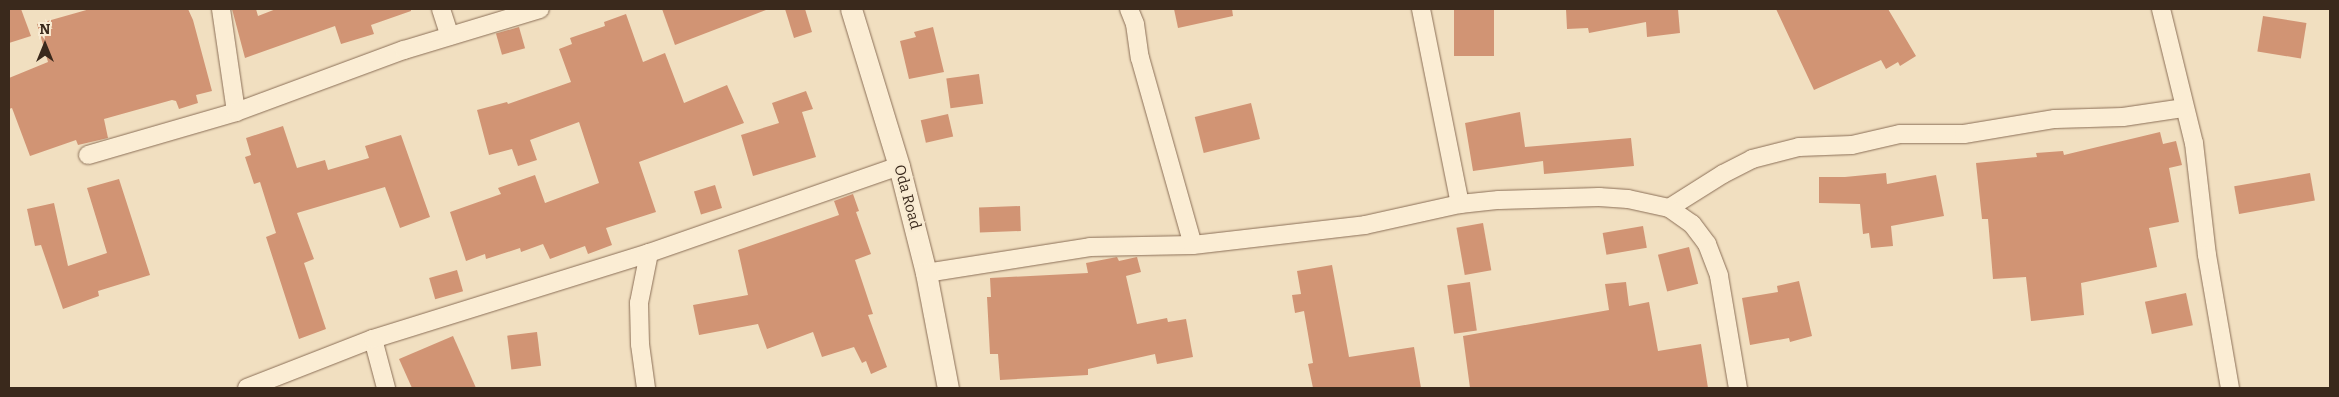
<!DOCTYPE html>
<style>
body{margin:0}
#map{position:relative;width:2339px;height:397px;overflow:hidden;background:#f1dfc0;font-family:Bitter,serif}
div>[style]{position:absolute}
.building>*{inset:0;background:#d19474;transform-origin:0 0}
.roads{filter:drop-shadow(0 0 1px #8b6f57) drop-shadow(0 0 1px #8b6f57)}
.minor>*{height:18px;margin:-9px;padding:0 9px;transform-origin:9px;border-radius:9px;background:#fbedd4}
.tertiary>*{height:21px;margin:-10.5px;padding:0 10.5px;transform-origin:10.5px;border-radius:10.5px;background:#fbedd4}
span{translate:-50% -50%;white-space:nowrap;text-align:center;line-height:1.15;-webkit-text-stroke:4px #f8ead1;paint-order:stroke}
.street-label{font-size:15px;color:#3a291c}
.frame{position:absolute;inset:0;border:10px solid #3a291c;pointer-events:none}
.north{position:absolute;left:20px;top:20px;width:50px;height:50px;-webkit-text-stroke:4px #f8ead1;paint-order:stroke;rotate:0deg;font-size:14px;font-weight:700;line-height:20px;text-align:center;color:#3a291c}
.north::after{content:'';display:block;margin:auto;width:18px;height:22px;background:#3a291c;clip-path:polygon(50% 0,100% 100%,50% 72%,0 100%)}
</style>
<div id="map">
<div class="building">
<i style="clip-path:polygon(9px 9px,21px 9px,31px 36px,9px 43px)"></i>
<i style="clip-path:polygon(90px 9px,188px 9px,193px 20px,212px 91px,196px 95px,198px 103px,179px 109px,176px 101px,172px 100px,104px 119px,108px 138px,78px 145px,76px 140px,30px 156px,12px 108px,9px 109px,9px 78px,48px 62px,37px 24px)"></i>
<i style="clip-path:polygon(232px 9px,256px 9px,258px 16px,276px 9px,411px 9px,411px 11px,371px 25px,374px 34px,341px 44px,335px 26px,245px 58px)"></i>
<i style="clip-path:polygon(662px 9px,766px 9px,766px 10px,675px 45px)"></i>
<i style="clip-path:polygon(785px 9px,805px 9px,812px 32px,794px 38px)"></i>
<i style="clip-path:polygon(1174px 9px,1232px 9px,1233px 16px,1178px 28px)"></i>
<i style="left:1454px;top:9px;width:40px;height:47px"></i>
<i style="clip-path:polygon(1566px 9px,1678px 9px,1680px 33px,1647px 37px,1646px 22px,1589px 33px,1588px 28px,1567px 29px)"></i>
<i style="clip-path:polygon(1776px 9px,1888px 9px,1916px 56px,1900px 66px,1898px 62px,1886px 69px,1881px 60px,1814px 90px)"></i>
<i style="clip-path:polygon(626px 14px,643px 62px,665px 53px,684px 103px,727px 85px,744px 123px,639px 162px,656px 212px,606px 228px,612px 245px,588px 254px,585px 246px,550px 259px,543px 244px,521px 252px,520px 248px,486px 259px,485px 254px,466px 261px,450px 212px,501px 194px,498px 188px,535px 175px,545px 203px,599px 183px,579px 122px,530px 140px,537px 160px,518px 166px,512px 149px,489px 155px,477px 110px,507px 102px,508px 104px,571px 82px,559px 49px,572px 44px,570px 38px,605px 26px,604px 22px)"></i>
<i style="left:2263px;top:16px;width:44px;height:36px;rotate:9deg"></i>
<i style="left:519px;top:27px;width:22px;height:24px;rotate:74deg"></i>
<i style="clip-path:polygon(933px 27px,944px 72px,909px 79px,900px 41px,916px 37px,914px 32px)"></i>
<i style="left:979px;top:74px;width:30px;height:33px;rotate:82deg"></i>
<i style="clip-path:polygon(806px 91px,813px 109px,802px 112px,816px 157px,753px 176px,741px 135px,779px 123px,772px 103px)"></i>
<i style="left:1251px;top:103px;width:37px;height:58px;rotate:76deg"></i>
<i style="clip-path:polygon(1520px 112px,1525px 147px,1631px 138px,1634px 166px,1544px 174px,1543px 161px,1473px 171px,1465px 123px)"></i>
<i style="left:948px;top:114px;width:23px;height:28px;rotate:77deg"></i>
<i style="clip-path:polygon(283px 126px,297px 168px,325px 160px,328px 170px,369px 158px,365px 146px,401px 135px,430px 217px,400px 228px,385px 187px,297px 213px,314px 259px,304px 263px,326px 329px,299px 339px,266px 237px,276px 233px,260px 182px,254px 184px,245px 157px,251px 155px,246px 138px)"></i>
<i style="clip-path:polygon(2160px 132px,2163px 144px,2176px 141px,2182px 165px,2169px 168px,2179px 222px,2149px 228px,2157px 267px,2081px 283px,2084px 315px,2031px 321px,2026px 277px,1993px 279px,1988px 219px,1982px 219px,1976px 163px,2037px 157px,2036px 153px,2063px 151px,2064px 155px)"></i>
<i style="clip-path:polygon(1886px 173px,1887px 184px,1936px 175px,1944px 216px,1891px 226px,1893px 246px,1871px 248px,1869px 233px,1863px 234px,1860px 204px,1819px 203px,1819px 177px,1845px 177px)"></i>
<i style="left:2310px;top:173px;width:28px;height:77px;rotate:80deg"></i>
<i style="clip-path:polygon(119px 179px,150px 275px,98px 291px,99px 296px,63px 309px,41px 245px,35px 246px,27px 209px,54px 203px,68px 266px,107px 253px,87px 188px)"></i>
<i style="left:715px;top:185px;width:24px;height:22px;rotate:73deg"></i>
<i style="clip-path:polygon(853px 194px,859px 211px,856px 212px,871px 254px,855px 260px,873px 314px,868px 315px,887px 367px,871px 374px,866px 361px,862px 363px,854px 347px,822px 357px,813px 332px,767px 349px,758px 324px,699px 335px,693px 305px,748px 295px,738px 250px,839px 215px,834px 201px)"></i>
<i style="left:1020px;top:206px;width:25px;height:41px;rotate:88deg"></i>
<i style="left:1483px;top:223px;width:48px;height:27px;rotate:80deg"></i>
<i style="left:1643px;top:226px;width:22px;height:41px;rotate:80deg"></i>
<i style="left:1689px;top:247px;width:38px;height:32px;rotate:76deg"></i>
<i style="clip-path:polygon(1117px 257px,1119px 261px,1137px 257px,1141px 272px,1126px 276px,1137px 324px,1167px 318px,1168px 322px,1186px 319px,1193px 357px,1157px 364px,1155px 354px,1088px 369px,1088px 375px,1000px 380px,998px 354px,990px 354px,987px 297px,991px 297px,990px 278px,1088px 273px,1086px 263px)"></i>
<i style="clip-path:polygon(1332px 265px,1349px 357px,1414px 347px,1421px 388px,1313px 388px,1308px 364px,1313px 363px,1304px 311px,1295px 313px,1292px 295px,1301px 294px,1297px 271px)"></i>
<i style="left:457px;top:270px;width:22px;height:29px;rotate:74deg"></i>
<i style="clip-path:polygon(1799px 281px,1812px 336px,1790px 342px,1789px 338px,1750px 345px,1742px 298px,1778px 292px,1777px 286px)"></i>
<i style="left:1470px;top:282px;width:49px;height:23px;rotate:82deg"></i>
<i style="clip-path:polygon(1626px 282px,1629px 306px,1649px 302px,1658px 351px,1701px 344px,1708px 388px,1470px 388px,1463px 336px,1609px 310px,1605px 284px)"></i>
<i style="left:2186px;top:293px;width:33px;height:42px;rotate:78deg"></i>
<i style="left:537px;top:332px;width:34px;height:30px;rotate:83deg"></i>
<i style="clip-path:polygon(453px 336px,476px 388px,412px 388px,399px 359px)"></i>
</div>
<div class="roads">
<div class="minor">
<i style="left:221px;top:9px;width:104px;rotate:81.7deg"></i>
<i style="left:441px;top:9px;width:28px;rotate:72deg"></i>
<i style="left:1129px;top:9px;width:16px;rotate:68deg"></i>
<i style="left:1135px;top:24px;width:34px;rotate:82deg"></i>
<i style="left:1140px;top:58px;width:194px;rotate:74.2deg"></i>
<i style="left:1421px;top:9px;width:199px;rotate:78.7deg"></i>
<i style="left:2161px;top:9px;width:138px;rotate:76.2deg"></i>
<i style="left:2194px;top:143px;width:113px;rotate:83.4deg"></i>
<i style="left:2207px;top:255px;width:135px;rotate:80.2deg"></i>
<i style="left:88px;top:155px;width:154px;rotate:-16.2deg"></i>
<i style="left:236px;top:112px;width:179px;rotate:-20.3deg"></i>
<i style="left:404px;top:50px;width:142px;rotate:-16.8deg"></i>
<i style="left:1669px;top:208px;width:64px;rotate:-32.2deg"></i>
<i style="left:1723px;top:174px;width:33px;rotate:-27deg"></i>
<i style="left:1752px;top:159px;width:49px;rotate:-14.3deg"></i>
<i style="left:1799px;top:147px;width:53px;rotate:-2.2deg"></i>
<i style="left:1852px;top:145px;width:49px;rotate:-12.9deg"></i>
<i style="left:1900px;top:134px;width:64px"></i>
<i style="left:1964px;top:134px;width:92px;rotate:-9.4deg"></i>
<i style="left:2055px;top:119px;width:68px;rotate:-1.7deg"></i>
<i style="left:2123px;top:117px;width:62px;rotate:-8.4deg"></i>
<i style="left:926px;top:273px;width:166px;rotate:-9deg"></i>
<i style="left:1090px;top:247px;width:103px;rotate:-1.1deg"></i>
<i style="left:1193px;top:245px;width:173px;rotate:-6.6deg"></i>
<i style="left:1365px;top:225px;width:97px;rotate:-12.5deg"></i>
<i style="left:1460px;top:204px;width:39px;rotate:-6deg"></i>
<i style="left:1499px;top:200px;width:100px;rotate:-1.7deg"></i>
<i style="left:1599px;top:197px;width:29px;rotate:4deg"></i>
<i style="left:1628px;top:199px;width:42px;rotate:12.4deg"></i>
<i style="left:1669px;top:208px;width:28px;rotate:35deg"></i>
<i style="left:1692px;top:224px;width:25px;rotate:53deg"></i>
<i style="left:1707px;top:244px;width:34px;rotate:69deg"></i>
<i style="left:1719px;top:276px;width:114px;rotate:80.4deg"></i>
<i style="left:373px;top:339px;width:51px;rotate:75.1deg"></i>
<i style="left:247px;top:388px;width:135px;rotate:-21.3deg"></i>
<i style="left:373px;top:339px;width:289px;rotate:-17.3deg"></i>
<i style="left:649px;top:253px;width:265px;rotate:-19.2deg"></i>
<i style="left:646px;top:388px;width:44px;rotate:-97.8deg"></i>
<i style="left:640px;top:344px;width:41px;rotate:-91.4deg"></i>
<i style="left:639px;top:303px;width:51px;rotate:-78.7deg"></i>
</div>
<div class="tertiary">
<i style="left:851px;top:9px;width:164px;rotate:73deg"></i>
<i style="left:899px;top:166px;width:110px;rotate:75.8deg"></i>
<i style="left:926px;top:273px;width:117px;rotate:79.2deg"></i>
</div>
</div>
<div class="street-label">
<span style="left:907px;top:197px;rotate:75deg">Oda Road</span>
</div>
<div class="frame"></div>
<div class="north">N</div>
</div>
